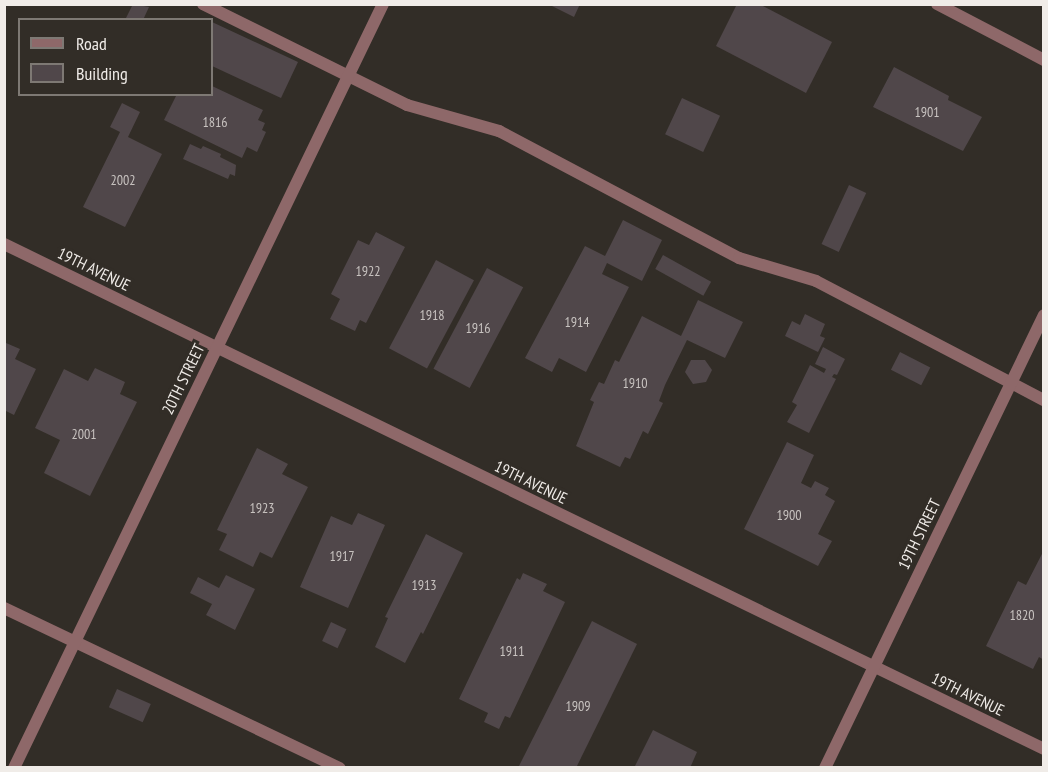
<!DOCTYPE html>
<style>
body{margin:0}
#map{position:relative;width:1048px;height:772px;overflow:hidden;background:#322d27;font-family:"PT Sans Narrow",sans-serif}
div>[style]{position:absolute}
.building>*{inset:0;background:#50474a;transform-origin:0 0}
.service>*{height:12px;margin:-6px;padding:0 6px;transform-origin:6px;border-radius:6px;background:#8e6869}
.minor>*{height:12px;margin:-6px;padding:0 6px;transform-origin:6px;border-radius:6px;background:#8e6869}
span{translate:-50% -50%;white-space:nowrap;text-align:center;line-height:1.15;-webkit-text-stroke:6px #322d27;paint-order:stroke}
.number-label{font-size:14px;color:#c8c3c0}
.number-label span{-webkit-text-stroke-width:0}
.street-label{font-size:16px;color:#f0ece8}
.frame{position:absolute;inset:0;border:6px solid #f0ece8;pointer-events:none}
.legend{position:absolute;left:18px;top:18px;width:195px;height:78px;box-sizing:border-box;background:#322d27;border:2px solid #7e7974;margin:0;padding:8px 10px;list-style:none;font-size:18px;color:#f0ece8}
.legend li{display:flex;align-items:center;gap:12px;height:30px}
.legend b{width:30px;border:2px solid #7e7974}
</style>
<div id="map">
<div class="building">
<i style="clip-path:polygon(133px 4px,149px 7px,143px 20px,125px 20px)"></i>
<i style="clip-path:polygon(548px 4px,580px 4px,574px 17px)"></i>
<i style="clip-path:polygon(737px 4px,759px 4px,832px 42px,806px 93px,716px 46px)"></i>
<i style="clip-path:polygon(212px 22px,298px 62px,281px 98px,212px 66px)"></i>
<i style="clip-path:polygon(894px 67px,949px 96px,948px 100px,982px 117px,963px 151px,873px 107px)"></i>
<i style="clip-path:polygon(212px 86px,263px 110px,258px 120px,265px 123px,262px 130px,266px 132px,257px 152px,247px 147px,242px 158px,164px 120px,177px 94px,212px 94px)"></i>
<i style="left:682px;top:98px;width:42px;height:40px;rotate:25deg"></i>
<i style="clip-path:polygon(122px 103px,140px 112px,128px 137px,162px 154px,125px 227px,83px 207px,120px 132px,110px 127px)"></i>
<i style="clip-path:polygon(190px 144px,201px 149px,203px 146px,221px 154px,220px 157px,236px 165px,235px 176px,230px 174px,228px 179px,183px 159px)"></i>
<i style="left:849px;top:185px;width:19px;height:65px;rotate:25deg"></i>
<i style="clip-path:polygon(623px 220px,662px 240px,642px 281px,607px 263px,602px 274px,629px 287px,586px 372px,559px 358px,552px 372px,525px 358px,585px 246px,605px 256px)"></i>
<i style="clip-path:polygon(376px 232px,405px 247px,366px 323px,360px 320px,355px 331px,330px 319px,340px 299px,331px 294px,358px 240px,369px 245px)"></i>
<i style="left:663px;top:255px;width:55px;height:16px;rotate:29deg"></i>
<i style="left:436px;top:260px;width:43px;height:100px;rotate:28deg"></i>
<i style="left:487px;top:268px;width:41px;height:114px;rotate:28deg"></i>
<i style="clip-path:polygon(698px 300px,743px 322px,725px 358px,687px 340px,665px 385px,659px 401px,663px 403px,648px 434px,643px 431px,630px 459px,625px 457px,620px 467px,576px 446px,594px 402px,590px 400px,599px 382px,604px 384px,615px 360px,619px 362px,642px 316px,681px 336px)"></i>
<i style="clip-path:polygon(805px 314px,825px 324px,820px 336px,825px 338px,818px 352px,785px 336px,792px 321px,800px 325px)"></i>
<i style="clip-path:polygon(6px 343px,20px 349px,15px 359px,36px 369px,14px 415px,4px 410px)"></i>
<i style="clip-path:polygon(823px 347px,845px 359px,837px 375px,834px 374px,832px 377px,836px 379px,809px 433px,787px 422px,797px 405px,792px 402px,810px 365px,824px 373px,826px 369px,815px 364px)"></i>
<i style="left:900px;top:352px;width:34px;height:20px;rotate:27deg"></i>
<i style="clip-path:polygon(691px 360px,705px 360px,712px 370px,706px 382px,693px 384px,685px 372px)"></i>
<i style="clip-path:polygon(95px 368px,125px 382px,120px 394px,137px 402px,90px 496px,44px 473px,60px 440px,35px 428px,64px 369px,88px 381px)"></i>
<i style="clip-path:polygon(787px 442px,814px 455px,801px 483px,811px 488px,815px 481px,829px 488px,825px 495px,835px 501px,818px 534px,832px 541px,818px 566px,744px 529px)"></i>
<i style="clip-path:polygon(257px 448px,288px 464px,282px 474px,308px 487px,272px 558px,260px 552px,253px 567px,219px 550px,227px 534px,217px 530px)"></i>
<i style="clip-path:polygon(358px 513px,385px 525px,348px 608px,300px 587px,331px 516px,352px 525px)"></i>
<i style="clip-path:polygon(426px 534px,463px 553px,423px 634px,421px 632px,405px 663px,375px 647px,388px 618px,385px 617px)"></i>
<i style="clip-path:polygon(1044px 550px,1044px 660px,1039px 657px,1033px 669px,986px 646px,1018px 581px,1026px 585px)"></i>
<i style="clip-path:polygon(523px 573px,547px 584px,543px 591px,565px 602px,510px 718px,505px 716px,499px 729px,484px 722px,488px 713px,459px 699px,517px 578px,520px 580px)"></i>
<i style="clip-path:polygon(226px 575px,255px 589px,235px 630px,206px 615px,212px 604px,190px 593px,198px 577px,219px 588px)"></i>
<i style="clip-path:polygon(592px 621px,637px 644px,576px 768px,518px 768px)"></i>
<i style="left:331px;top:622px;width:17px;height:21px;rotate:25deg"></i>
<i style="left:117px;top:689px;width:37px;height:20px;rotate:24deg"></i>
<i style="clip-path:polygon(653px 730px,697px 752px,690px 768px,634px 768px)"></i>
</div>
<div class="service">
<i style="left:203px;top:4px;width:228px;rotate:26.3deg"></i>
<i style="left:407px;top:105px;width:96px;rotate:15.8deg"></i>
<i style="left:499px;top:131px;width:272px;rotate:27.9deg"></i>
<i style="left:739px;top:258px;width:80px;rotate:16.6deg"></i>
<i style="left:816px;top:281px;width:257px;rotate:27.6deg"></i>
<i style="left:4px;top:608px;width:372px;rotate:25.5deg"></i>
</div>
<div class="minor">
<i style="left:937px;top:4px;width:121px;rotate:27.6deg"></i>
<i style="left:4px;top:244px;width:1156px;rotate:25.9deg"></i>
<i style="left:14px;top:768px;width:848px;rotate:-64.22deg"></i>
<i style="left:825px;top:768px;width:503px;rotate:-64.2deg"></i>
</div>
<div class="number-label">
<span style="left:927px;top:112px">1901</span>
<span style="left:215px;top:122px">1816</span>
<span style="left:123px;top:180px">2002</span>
<span style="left:368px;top:271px">1922</span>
<span style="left:432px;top:315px">1918</span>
<span style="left:577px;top:322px">1914</span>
<span style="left:478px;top:328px">1916</span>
<span style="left:635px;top:383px">1910</span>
<span style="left:84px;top:434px">2001</span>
<span style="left:262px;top:508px">1923</span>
<span style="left:789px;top:515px">1900</span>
<span style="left:342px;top:556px">1917</span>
<span style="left:424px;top:585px">1913</span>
<span style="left:1022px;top:615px">1820</span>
<span style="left:512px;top:651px">1911</span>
<span style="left:578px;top:706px">1909</span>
</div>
<div class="street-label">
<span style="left:94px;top:269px;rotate:26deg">19TH AVENUE</span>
<span style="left:183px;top:379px;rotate:-64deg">20TH STREET</span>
<span style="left:531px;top:482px;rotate:26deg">19TH AVENUE</span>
<span style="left:919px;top:534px;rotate:-64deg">19TH STREET</span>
<span style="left:968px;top:694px;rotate:26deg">19TH AVENUE</span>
</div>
<div class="frame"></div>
<ul class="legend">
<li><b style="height:8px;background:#8e6869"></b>Road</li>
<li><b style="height:16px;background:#50474a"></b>Building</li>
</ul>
</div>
